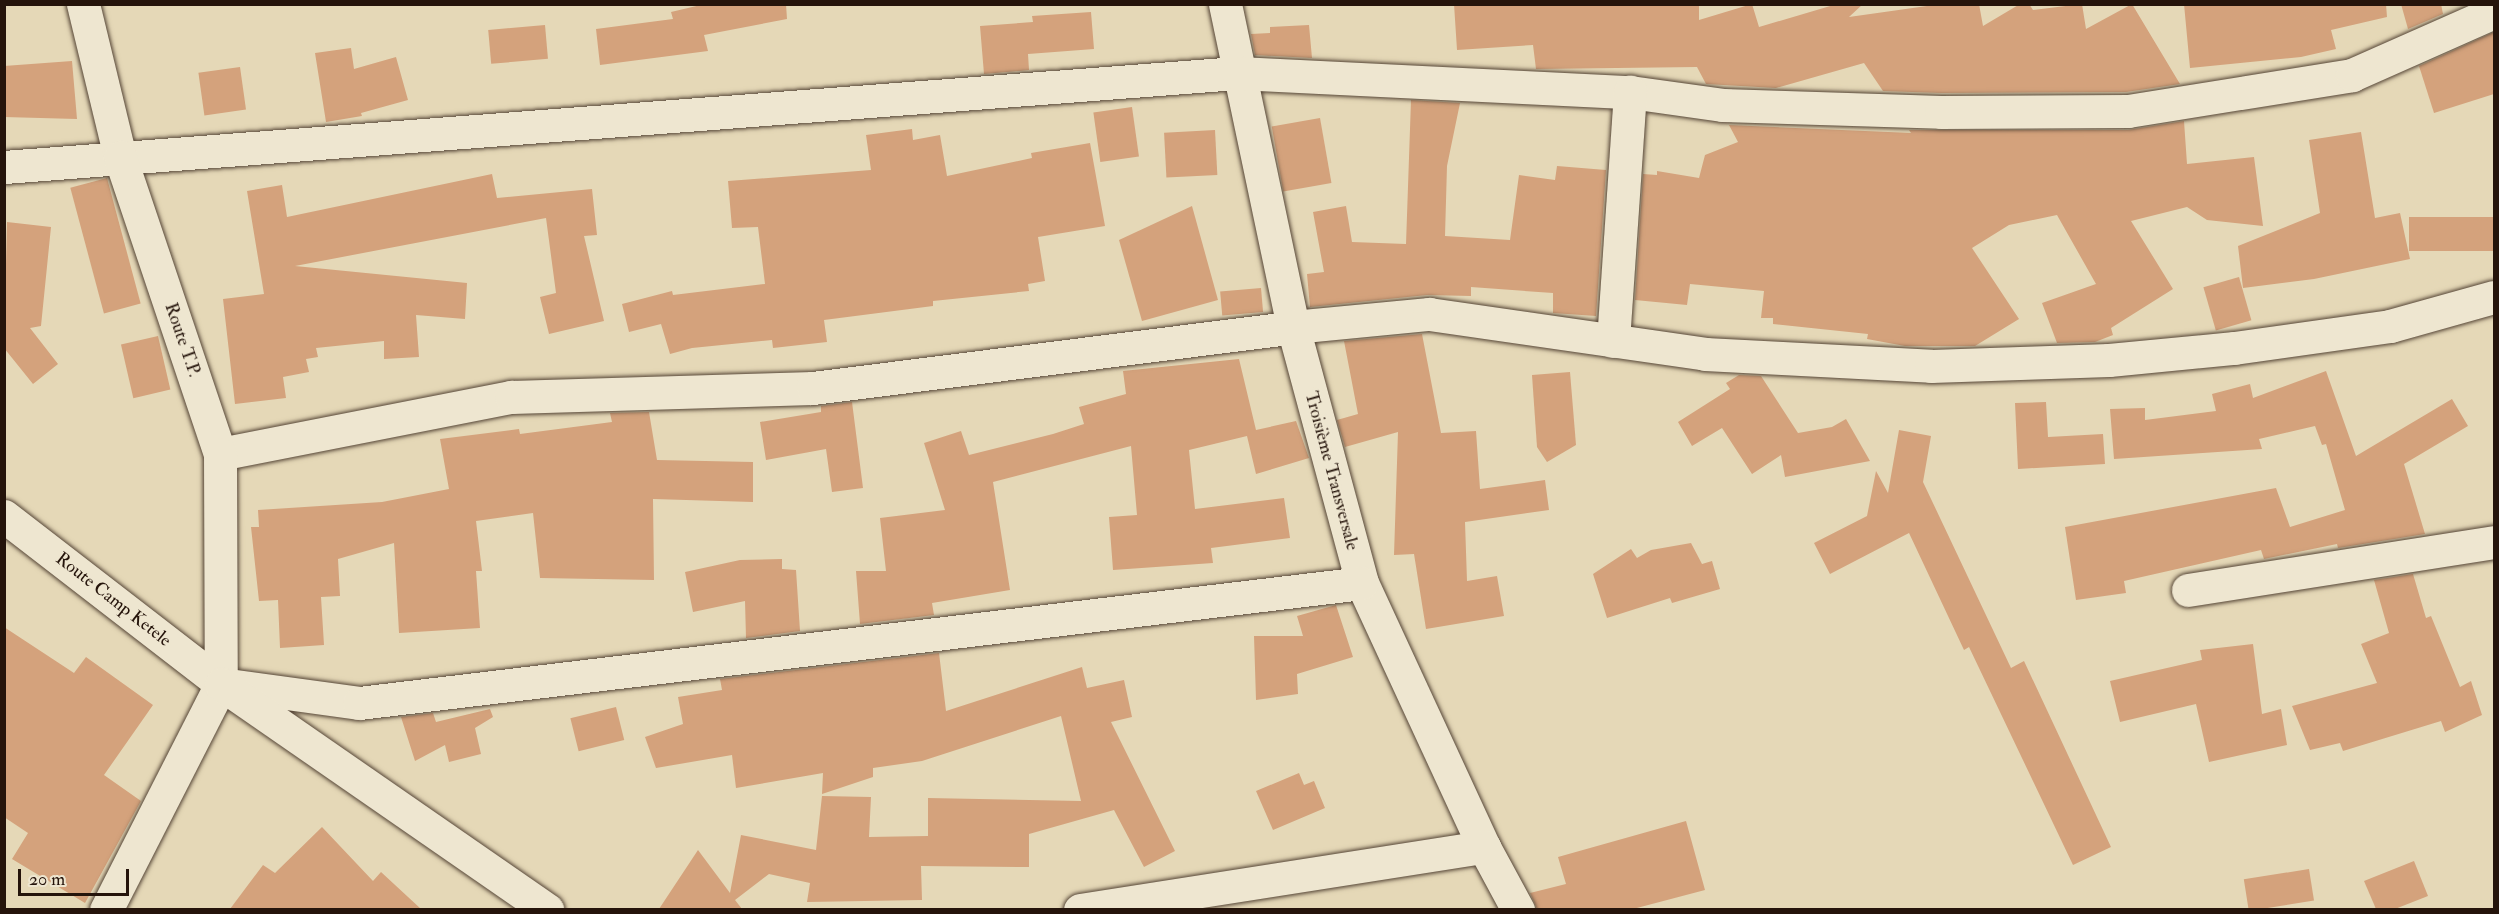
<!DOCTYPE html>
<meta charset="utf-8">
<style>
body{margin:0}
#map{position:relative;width:2499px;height:914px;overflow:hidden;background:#e5d8b7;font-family:"IM FELL Double Pica",serif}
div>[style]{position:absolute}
.building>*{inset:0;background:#d4a27c;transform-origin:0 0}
.roads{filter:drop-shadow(0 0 2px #554536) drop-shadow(0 0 2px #554536)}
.minor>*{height:33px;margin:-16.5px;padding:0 16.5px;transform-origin:16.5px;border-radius:16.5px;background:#eee6d0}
.tertiary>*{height:33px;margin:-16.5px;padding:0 16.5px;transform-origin:16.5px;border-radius:16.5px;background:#eee6d0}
span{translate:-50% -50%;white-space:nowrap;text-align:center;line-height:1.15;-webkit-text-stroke:5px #eee6d0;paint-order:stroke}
.street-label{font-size:18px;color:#25140b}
.frame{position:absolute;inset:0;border:6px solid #25140b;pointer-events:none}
.scale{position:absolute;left:18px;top:869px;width:111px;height:27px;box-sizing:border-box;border:3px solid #25140b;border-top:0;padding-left:8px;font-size:18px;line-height:21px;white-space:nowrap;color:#25140b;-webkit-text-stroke:4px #eee6d0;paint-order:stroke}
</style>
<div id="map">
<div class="building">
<i style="clip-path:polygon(705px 4px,786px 4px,787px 19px,704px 35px,708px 51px,600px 65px,596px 29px,673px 19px,671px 12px)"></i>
<i style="clip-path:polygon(1454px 4px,1699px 4px,1699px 20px,1752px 4px,1759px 27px,1837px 4px,1863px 4px,1849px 17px,1941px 4px,1979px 4px,1983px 26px,2020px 4px,2029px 4px,2033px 10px,2082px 4px,2086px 29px,2132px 4px,2180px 84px,2126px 92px,1941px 93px,1883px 91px,1864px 63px,1776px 88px,1706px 84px,1697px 67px,1536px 69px,1533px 45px,1457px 50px)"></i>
<i style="clip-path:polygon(2184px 4px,2386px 4px,2387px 17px,2331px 30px,2336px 49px,2301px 57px,2190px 68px)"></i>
<i style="clip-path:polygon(2401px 4px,2441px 4px,2443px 14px,2408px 29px)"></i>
<i style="clip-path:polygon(1091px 12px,1094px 49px,1028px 54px,1029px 70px,984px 74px,980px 26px,1033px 22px,1032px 16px)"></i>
<i style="left:545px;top:25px;width:34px;height:57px;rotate:85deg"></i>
<i style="clip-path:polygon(1309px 25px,1312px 58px,1255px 55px,1251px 34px,1270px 33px,1270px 27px)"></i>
<i style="clip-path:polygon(2494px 32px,2494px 94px,2434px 113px,2419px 66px)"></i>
<i style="clip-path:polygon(351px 48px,354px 69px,396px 57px,408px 100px,361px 113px,362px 116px,326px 122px,315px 53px)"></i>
<i style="clip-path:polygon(72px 61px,77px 119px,4px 117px,4px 66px)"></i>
<i style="left:240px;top:67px;width:43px;height:42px;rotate:82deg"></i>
<i style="clip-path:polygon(1411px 100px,1460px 103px,1447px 166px,1445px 236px,1510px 240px,1519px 175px,1555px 180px,1557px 166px,1606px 170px,1596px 316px,1553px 313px,1553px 293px,1471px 287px,1471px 296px,1427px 295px,1310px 307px,1307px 274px,1324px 272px,1313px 212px,1346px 206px,1352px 242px,1406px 244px)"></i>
<i style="left:1132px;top:107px;width:50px;height:39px;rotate:82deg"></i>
<i style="left:1320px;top:118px;width:66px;height:49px;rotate:80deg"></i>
<i style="clip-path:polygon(2184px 121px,2187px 164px,2254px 157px,2263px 226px,2207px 220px,2187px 207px,2131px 221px,2173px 289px,2111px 328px,2113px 335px,2095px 342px,2057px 343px,2042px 303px,2096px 284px,2057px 215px,2009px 225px,1972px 248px,2019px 319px,1975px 346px,1905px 346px,1867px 339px,1868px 334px,1773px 324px,1773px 318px,1761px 318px,1764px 291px,1690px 284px,1687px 305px,1635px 300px,1643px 174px,1657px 175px,1657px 171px,1699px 178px,1705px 155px,1738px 142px,1729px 125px,1911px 133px,1909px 130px,2128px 130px)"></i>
<i style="clip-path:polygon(912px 129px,913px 140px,940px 135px,947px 176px,1032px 158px,1031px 153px,1090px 143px,1105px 226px,1038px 237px,1045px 281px,1028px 284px,1029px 291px,933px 301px,933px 306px,824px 320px,827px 342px,773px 348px,772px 340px,692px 348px,670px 354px,661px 324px,629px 332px,622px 304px,672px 291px,673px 295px,765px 284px,758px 227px,732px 228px,728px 181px,871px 170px,866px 135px)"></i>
<i style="left:1215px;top:130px;width:45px;height:51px;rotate:87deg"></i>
<i style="clip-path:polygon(2361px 132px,2375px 218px,2400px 213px,2410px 259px,2314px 279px,2243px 288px,2238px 246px,2320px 213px,2309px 140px)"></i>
<i style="clip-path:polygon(492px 174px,497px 198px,592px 189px,597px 235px,584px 236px,604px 321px,549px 334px,540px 297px,556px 293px,546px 218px,295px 266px,467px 283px,465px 319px,416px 315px,419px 357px,384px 359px,384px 341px,316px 348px,318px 357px,306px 359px,309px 372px,283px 377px,286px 398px,235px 404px,223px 299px,264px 294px,247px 191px,282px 185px,287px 217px)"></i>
<i style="left:107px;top:178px;width:130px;height:38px;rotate:75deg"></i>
<i style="clip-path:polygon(1192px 206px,1218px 300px,1142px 321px,1119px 240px)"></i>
<i style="left:2494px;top:217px;width:34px;height:85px;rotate:90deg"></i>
<i style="clip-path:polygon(7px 222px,51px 227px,41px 326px,30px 328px,58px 364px,33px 384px,4px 348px)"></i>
<i style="left:2239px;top:277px;width:45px;height:37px;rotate:74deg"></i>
<i style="left:1261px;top:288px;width:24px;height:41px;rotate:85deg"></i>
<i style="clip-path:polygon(1422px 334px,1441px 433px,1476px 431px,1480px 489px,1545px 480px,1549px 510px,1465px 522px,1467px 581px,1497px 576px,1504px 616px,1426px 629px,1414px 554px,1394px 555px,1398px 432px,1345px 447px,1337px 420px,1358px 414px,1344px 341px)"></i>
<i style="left:158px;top:336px;width:55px;height:38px;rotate:77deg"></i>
<i style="clip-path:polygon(1239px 359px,1256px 430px,1296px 421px,1309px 458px,1256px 474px,1247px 436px,1189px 450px,1195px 509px,1284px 498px,1290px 538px,1211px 548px,1213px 563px,1113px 570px,1109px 517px,1137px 515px,1131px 446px,993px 482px,1010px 590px,932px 603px,934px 615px,860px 624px,856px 571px,886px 571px,880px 518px,945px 510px,924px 443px,961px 431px,969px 455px,1053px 434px,1084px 424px,1079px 407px,1126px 394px,1123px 371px)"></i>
<i style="clip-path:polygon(2326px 371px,2356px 456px,2452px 399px,2468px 426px,2404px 464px,2425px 534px,2338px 548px,2337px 544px,2264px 559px,2261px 550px,2124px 581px,2126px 593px,2076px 600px,2065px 527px,2276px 488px,2290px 527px,2345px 510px,2326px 444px,2322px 445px,2315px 426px,2259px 439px,2262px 449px,2114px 459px,2110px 409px,2145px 408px,2145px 420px,2216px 411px,2212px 394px,2250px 384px,2253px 398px)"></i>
<i style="clip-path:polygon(1570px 372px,1576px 445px,1547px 462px,1537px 447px,1532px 375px)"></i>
<i style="clip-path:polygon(1739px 375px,1761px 376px,1798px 433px,1832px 427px,1846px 419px,1870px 461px,1785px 477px,1781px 455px,1752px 474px,1722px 428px,1692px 446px,1678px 422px,1730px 389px,1726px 383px)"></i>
<i style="clip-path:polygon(852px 402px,863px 488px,832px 492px,826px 449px,766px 460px,760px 422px,821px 412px,821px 406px)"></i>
<i style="clip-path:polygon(2046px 402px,2048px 437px,2103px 434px,2105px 464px,2018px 469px,2015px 403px)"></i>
<i style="clip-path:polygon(649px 412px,657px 460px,753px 462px,753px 502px,653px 499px,654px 580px,540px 578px,533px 513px,476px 521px,482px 571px,476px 571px,480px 628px,399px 633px,394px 543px,338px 559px,340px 596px,321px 597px,324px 645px,280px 648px,278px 600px,259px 601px,251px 527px,259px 527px,258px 510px,382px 502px,449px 489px,440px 439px,519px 429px,520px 434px,612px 422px,610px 413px)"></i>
<i style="clip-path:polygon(1899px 430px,1931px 436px,1923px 482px,2011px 668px,2024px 661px,2111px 847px,2073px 865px,1969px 647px,1964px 650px,1909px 533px,1830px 574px,1814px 543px,1867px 516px,1876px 471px,1888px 493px)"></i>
<i style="clip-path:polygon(1691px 543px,1702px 564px,1712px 561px,1720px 589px,1672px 603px,1670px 598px,1607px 618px,1593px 574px,1631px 549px,1637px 558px,1651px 550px)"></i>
<i style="clip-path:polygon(782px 559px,782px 569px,796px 570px,800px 631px,746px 638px,745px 601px,693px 612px,685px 572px,740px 560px)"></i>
<i style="clip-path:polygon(2413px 574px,2426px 618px,2431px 616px,2460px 687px,2471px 681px,2482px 715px,2445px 732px,2441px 721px,2343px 751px,2340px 743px,2310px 750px,2292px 706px,2377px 683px,2361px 644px,2389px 633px,2374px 580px)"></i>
<i style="clip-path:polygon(1336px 605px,1353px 657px,1297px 674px,1298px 694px,1256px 700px,1254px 636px,1303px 636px,1297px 616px)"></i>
<i style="clip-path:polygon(4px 627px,74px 673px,86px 657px,153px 705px,104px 775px,141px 801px,85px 903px,12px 859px,28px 833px,4px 817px)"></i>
<i style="clip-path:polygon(2253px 644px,2262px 714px,2281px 709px,2287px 745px,2209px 762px,2196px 704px,2120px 722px,2110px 681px,2202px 660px,2200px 650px)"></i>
<i style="clip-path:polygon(939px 653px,946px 711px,1082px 667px,1087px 688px,1124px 680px,1132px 717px,1111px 722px,1175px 851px,1144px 867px,1114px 810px,1029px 834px,1029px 867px,921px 866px,922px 900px,807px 902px,810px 883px,769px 874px,735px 900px,742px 909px,659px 909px,698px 850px,730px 893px,741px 835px,816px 850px,822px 796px,871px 797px,869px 837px,928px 836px,928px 798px,1081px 801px,1061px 716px,922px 761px,873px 768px,873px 777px,822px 794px,823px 773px,736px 788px,732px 755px,656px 768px,645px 737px,683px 724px,678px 697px,722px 690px,720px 679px)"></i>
<i style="left:616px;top:707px;width:34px;height:47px;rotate:76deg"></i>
<i style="clip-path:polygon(490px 709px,493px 717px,475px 728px,481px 754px,449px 762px,445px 745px,415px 761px,401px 717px,433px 713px,436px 722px)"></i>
<i style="clip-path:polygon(1299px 773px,1304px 785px,1314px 781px,1325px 808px,1273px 830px,1256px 791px)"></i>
<i style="clip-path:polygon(1686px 821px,1705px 890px,1633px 909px,1537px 909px,1530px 893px,1566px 884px,1558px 857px)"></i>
<i style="clip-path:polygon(322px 827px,373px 881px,381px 872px,421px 909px,230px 909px,263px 865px,275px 873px)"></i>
<i style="clip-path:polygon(2414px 861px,2428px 896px,2395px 909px,2376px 909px,2364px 881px)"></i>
<i style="left:2309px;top:869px;width:32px;height:66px;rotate:81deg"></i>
</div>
<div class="roads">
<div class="minor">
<i style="left:1225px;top:4px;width:330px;rotate:78.1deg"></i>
<i style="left:1293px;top:327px;width:265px;rotate:74.9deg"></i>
<i style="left:1362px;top:583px;width:291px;rotate:65.2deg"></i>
<i style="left:1484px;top:847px;width:72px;rotate:61.6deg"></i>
<i style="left:4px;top:167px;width:1238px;rotate:-4.36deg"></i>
<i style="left:1238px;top:73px;width:392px;rotate:2.8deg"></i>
<i style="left:1630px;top:92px;width:93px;rotate:8deg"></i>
<i style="left:1722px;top:105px;width:219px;rotate:1.8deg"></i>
<i style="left:1941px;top:112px;width:187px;rotate:-0.3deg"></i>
<i style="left:2128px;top:111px;width:227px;rotate:-9.1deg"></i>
<i style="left:2352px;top:75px;width:155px;rotate:-23.9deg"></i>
<i style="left:1613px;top:341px;width:250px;rotate:-86.1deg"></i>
<i style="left:220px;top:454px;width:297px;rotate:-11.1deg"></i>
<i style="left:511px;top:397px;width:302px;rotate:-1.7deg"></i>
<i style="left:813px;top:388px;width:484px;rotate:-7.2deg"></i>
<i style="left:1293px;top:327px;width:137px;rotate:-5.5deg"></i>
<i style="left:1429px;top:314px;width:279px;rotate:8.2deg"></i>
<i style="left:1705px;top:354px;width:226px;rotate:3deg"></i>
<i style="left:1931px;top:366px;width:178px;rotate:-1.9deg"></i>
<i style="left:2109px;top:360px;width:126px;rotate:-5.5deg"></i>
<i style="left:2234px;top:348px;width:158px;rotate:-8deg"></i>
<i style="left:2390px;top:326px;width:108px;rotate:-15.6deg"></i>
<i style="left:2188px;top:590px;width:310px;rotate:-8.9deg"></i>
<i style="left:106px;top:910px;width:254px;rotate:-63deg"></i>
<i style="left:221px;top:684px;width:139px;rotate:7.8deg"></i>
<i style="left:359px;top:703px;width:1010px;rotate:-6.82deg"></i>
<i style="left:1080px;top:910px;width:409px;rotate:-8.9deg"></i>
</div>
<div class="tertiary">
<i style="left:83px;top:4px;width:157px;rotate:76.4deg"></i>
<i style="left:120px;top:157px;width:313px;rotate:71.4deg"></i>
<i style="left:220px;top:454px;width:230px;rotate:89.8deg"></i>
<i style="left:4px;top:516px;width:274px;rotate:37.7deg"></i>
<i style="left:221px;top:684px;width:397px;rotate:34.7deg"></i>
</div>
</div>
<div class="street-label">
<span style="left:182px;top:340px;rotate:71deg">Route T.P.</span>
<span style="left:1331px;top:471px;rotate:75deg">Troisième Transversale</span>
<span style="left:113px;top:600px;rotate:38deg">Route Camp Ketele</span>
</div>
<div class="frame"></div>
<div class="scale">20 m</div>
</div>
